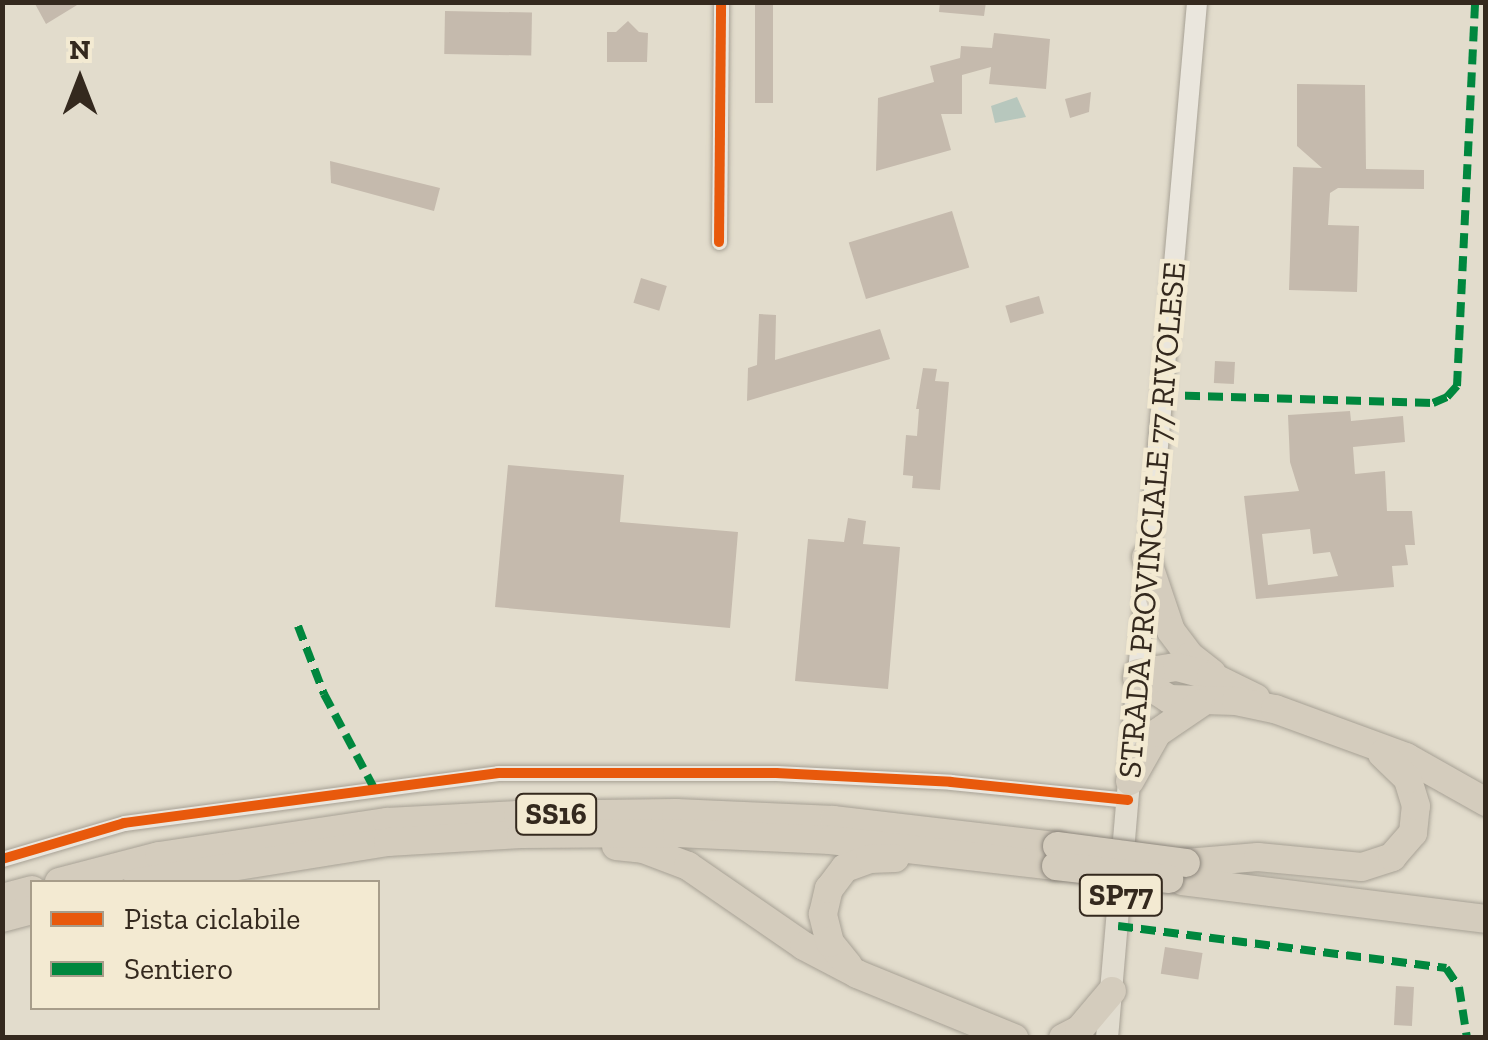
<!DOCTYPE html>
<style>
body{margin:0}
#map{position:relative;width:1488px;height:1040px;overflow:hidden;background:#e2dccc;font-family:"Zilla Slab",serif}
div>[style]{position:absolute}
.water>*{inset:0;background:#b7c7bd}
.building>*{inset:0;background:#c5baad;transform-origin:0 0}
.roads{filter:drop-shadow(0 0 2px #a7a195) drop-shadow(0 0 2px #a7a195)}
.street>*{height:15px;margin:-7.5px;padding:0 7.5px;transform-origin:7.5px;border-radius:7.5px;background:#eae6dd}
.secondary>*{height:20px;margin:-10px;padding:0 10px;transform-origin:10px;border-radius:10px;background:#eae6dd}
.primary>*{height:22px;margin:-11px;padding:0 11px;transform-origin:11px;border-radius:11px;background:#e1dccf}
.highway>*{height:28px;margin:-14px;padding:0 14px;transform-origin:14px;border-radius:14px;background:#d4ccbd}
.bridges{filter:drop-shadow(0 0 2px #8c867c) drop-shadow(0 0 2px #8c867c)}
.highway-bridge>*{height:28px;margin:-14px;padding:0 14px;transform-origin:14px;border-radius:14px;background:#d4ccbd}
.quiet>*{height:8px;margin-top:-4px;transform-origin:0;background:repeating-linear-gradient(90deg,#00873e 0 15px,transparent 0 23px)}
.cycleway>*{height:10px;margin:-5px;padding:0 5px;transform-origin:5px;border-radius:5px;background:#e8590c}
span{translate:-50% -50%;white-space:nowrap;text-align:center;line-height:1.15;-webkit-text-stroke:9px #f3ead2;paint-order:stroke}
.shield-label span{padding:2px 8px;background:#f3ead2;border:2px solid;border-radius:8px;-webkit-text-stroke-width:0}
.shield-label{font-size:30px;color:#34291e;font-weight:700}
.street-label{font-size:32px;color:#34291e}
.frame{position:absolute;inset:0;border:5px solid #34291e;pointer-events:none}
.legend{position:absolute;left:30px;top:880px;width:350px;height:130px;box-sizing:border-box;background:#f3ead2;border:2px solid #a79d8a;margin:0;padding:12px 18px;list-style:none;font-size:30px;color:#34291e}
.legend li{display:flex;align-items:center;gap:20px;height:50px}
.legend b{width:50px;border:2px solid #a79d8a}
.north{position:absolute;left:30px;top:30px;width:100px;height:100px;-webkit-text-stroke:8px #f3ead2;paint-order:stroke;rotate:0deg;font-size:28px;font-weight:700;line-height:40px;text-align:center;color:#34291e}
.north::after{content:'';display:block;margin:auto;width:35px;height:45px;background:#34291e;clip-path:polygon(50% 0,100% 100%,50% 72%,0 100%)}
</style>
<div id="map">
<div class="water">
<i style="clip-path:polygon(1017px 97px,1026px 117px,995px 123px,991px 106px)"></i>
</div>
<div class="building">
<i style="clip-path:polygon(34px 2px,82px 2px,46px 24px)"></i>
<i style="left:755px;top:2px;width:18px;height:101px"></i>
<i style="clip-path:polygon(940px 2px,986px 2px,984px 16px,939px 12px)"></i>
<i style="left:445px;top:11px;width:87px;height:43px;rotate:1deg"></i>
<i style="clip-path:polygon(628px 21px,639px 32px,648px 33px,647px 62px,607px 62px,607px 32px,616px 32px)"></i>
<i style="clip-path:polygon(994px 33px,1050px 39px,1046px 89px,989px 84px,991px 67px,962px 75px,962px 114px,941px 114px,951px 150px,876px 171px,878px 98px,934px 82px,930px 66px,960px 58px,961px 46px,992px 48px)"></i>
<i style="clip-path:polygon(1297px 84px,1365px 85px,1366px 169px,1424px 170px,1424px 189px,1338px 188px,1330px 193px,1328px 225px,1359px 226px,1357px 292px,1289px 290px,1293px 167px,1322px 168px,1297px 146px)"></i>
<i style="clip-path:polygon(1091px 92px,1089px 112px,1070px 118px,1065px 99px)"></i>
<i style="clip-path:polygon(330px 161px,440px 188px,434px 211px,331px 183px)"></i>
<i style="left:952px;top:211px;width:59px;height:108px;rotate:73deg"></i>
<i style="left:641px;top:278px;width:27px;height:26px;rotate:17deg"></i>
<i style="left:1039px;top:296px;width:18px;height:35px;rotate:74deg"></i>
<i style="clip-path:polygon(759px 314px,776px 315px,775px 360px,880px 329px,890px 359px,747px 401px,748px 368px,757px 365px)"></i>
<i style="left:1215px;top:361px;width:20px;height:22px;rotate:3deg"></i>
<i style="clip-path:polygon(923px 368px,937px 369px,935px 381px,949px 382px,940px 490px,912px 488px,913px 476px,903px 475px,906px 435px,917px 436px,919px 409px,916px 409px)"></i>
<i style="clip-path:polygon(evenodd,1350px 411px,1351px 421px,1403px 416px,1405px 442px,1353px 447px,1355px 474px,1385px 471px,1387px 511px,1412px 511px,1415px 545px,1405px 545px,1408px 565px,1392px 566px,1394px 587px,1256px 599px,1244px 496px,1299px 491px,1290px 462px,1288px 415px,1350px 411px,1310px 529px,1313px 554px,1330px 552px,1338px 576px,1268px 585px,1262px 534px,1310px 529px)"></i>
<i style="clip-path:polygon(508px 465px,624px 475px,620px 522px,738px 532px,730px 628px,495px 607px)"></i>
<i style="clip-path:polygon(848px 518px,866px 521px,863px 544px,900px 547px,888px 689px,795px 681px,808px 539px,844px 542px)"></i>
<i style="left:1165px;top:947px;width:38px;height:27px;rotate:9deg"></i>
<i style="left:1396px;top:986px;width:18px;height:39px;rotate:3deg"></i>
</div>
<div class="roads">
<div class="street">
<i style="left:719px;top:242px;width:240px;rotate:-89.5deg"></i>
<i style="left:2px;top:859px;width:127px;rotate:-16.4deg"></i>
<i style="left:124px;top:823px;width:377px;rotate:-7.6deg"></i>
<i style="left:498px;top:773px;width:278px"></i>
<i style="left:776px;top:773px;width:175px;rotate:2.9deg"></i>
<i style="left:951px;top:782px;width:178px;rotate:5.8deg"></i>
</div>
<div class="secondary">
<i style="left:1138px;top:673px;width:674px;rotate:-84.97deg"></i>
</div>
<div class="primary">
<i style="left:1107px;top:1038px;width:366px;rotate:-85.1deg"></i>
</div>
<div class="highway">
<i style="left:1146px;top:557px;width:78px;rotate:71.3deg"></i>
<i style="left:1171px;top:631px;width:31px;rotate:53deg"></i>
<i style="left:1190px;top:656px;width:28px;rotate:38deg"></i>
<i style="left:1138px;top:673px;width:39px;rotate:-9deg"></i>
<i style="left:1177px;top:667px;width:35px;rotate:15deg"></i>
<i style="left:1211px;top:676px;width:50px;rotate:26.1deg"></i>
<i style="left:1137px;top:678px;width:38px;rotate:33deg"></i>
<i style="left:1169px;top:699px;width:67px;rotate:1.7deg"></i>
<i style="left:1236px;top:701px;width:40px;rotate:12deg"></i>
<i style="left:1275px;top:709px;width:140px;rotate:20.1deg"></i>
<i style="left:1406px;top:757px;width:92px;rotate:29.4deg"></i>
<i style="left:1130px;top:781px;width:55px;rotate:-60.6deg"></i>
<i style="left:1157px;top:733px;width:53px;rotate:-34.3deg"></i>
<i style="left:616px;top:846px;width:27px;rotate:6deg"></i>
<i style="left:643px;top:849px;width:48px;rotate:20.7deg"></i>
<i style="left:688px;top:866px;width:141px;rotate:34.6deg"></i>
<i style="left:804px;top:946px;width:60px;rotate:27.8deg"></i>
<i style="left:857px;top:974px;width:170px;rotate:22.2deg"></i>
<i style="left:1186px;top:863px;width:72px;rotate:-4.8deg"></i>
<i style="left:1258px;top:857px;width:104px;rotate:5.5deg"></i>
<i style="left:1362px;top:867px;width:32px;rotate:-18deg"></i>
<i style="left:1392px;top:857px;width:32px;rotate:-49deg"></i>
<i style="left:1413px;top:833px;width:27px;rotate:-84deg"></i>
<i style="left:1416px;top:806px;width:28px;rotate:-107deg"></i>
<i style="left:1408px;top:779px;width:36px;rotate:-136deg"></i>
<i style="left:1182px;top:881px;width:306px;rotate:7.1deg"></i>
<i style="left:59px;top:882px;width:103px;rotate:-14.6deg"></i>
<i style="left:159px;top:856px;width:231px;rotate:-8.5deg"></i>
<i style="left:387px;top:822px;width:131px;rotate:-3.1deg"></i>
<i style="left:518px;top:815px;width:158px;rotate:-0.7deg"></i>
<i style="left:676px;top:813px;width:158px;rotate:2.5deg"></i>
<i style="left:834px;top:820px;width:225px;rotate:6.7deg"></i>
<i style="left:138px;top:882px;width:253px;rotate:-9.1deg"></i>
<i style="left:388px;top:842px;width:133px;rotate:-3.4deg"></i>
<i style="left:521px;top:834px;width:156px;rotate:-0.4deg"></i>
<i style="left:677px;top:833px;width:153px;rotate:2.6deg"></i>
<i style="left:830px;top:840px;width:227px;rotate:6.6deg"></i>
<i style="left:2px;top:898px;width:31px;rotate:-15deg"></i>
<i style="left:2px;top:918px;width:31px;rotate:-15deg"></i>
<i style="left:848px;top:965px;width:28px;rotate:-129deg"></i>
<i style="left:830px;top:943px;width:30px;rotate:-104deg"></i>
<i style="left:823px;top:914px;width:26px;rotate:-77deg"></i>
<i style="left:829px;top:889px;width:26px;rotate:-53deg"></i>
<i style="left:845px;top:868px;width:27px;rotate:-20deg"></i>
<i style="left:870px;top:859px;width:25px;rotate:-2deg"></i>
<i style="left:1063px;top:1038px;width:18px;rotate:-27deg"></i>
<i style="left:1079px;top:1030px;width:51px;rotate:-49.8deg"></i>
</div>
</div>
<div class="bridges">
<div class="highway-bridge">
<i style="left:1057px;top:846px;width:130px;rotate:7.5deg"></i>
<i style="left:1056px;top:866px;width:114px;rotate:6.6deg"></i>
</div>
</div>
<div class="quiet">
<i style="left:1162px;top:395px;width:271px;rotate:1.7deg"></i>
<i style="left:1433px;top:403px;width:15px;rotate:-23deg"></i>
<i style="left:1447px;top:397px;width:15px;rotate:-48deg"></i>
<i style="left:1457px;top:386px;width:384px;rotate:-87.3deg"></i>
<i style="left:298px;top:626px;width:73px;rotate:69.1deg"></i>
<i style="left:324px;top:694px;width:106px;rotate:62deg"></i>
<i style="left:1118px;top:926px;width:331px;rotate:7.3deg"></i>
<i style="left:1446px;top:968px;width:23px;rotate:56deg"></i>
<i style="left:1459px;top:987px;width:52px;rotate:81.1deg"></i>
</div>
<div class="cycleway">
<i style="left:719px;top:242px;width:240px;rotate:-89.5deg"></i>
<i style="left:2px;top:859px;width:127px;rotate:-16.4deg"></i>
<i style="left:124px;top:823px;width:377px;rotate:-7.6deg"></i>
<i style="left:498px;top:773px;width:278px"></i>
<i style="left:776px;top:773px;width:175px;rotate:2.9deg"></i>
<i style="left:951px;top:782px;width:178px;rotate:5.8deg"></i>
</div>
<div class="shield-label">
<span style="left:556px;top:814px">SS16</span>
<span style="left:1121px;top:895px">SP77</span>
</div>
<div class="street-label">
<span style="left:1152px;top:520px;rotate:-85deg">STRADA PROVINCIALE 77 RIVOLESE</span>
</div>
<div class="frame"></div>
<ul class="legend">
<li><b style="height:12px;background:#e8590c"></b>Pista ciclabile</li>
<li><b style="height:12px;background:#00873e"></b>Sentiero</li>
</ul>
<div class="north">N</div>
</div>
